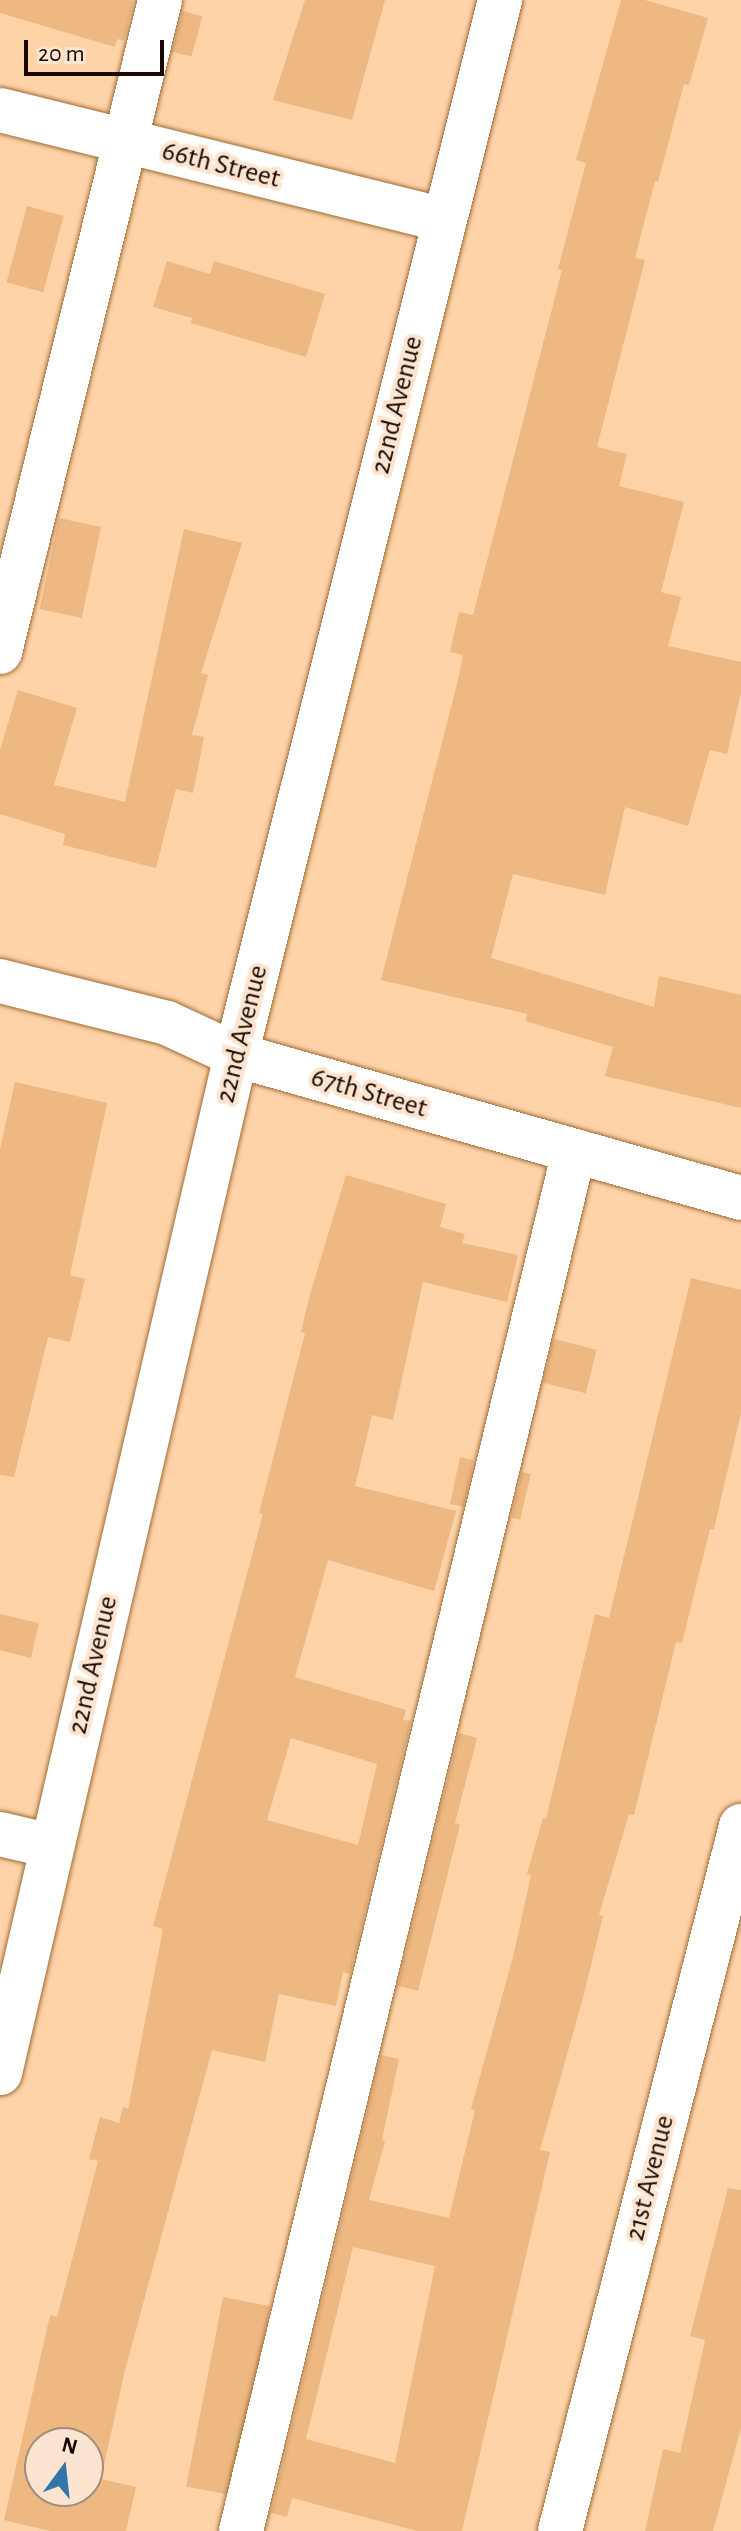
<!DOCTYPE html>
<style>
body{margin:0}
#map{position:relative;width:741px;height:2531px;overflow:hidden;background:#ffd3a8;font-family:"Alegreya Sans",sans-serif}
div>[style]{position:absolute}
.building>*{inset:0;background:#edb882;transform-origin:0 0}
.roads{filter:drop-shadow(0 0 2px #9e6d38) drop-shadow(0 0 2px #9e6d38)}
.minor>*{height:44px;margin:-22px;padding:0 22px;transform-origin:22px;border-radius:22px;background:#fff}
span{translate:-50% -50%;white-space:nowrap;text-align:center;line-height:1.15;-webkit-text-stroke:8px #fbe5d0;paint-order:stroke}
.street-label{font-size:28px;color:#1a0800}
.north{position:absolute;left:24px;top:2427px;width:80px;height:80px;box-sizing:border-box;background:#fbe5d0;border:2px solid #a18d7d;border-radius:50%;rotate:15deg;font-size:22px;font-weight:700;line-height:32px;text-align:center;color:#1a0800}
.north::after{content:'';display:block;margin:auto;width:28px;height:36px;background:#3376ac;clip-path:polygon(50% 0,100% 100%,50% 72%,0 100%)}
.scale{position:absolute;left:24px;top:40px;width:140px;height:36px;box-sizing:border-box;border:4px solid #1a0800;border-top:0;padding-left:10px;font-size:24px;line-height:28px;white-space:nowrap;color:#1a0800;-webkit-text-stroke:6px #fbe5d0;paint-order:stroke}
</style>
<div id="map">
<div class="building">
<i style="clip-path:polygon(0 0,130px 0,134px 1px,124px 41px,117px 39px,115px 47px,0 13px)"></i>
<i style="clip-path:polygon(305px 0,385px 0,352px 120px,273px 100px)"></i>
<i style="clip-path:polygon(621px 0,645px 0,708px 18px,689px 85px,684px 84px,658px 182px,655px 181px,635px 258px,645px 260px,597px 447px,627px 454px,619px 486px,684px 502px,661px 592px,681px 597px,668px 646px,741px 662px,741px 692px,727px 754px,710px 750px,688px 826px,625px 807px,605px 895px,513px 874px,491px 958px,654px 1007px,659px 976px,741px 995px,741px 1108px,605px 1076px,613px 1047px,525px 1021px,527px 1014px,381px 980px,458px 680px,463px 655px,450px 652px,459px 612px,473px 615px,562px 270px,558px 269px,586px 163px,576px 160px)"></i>
<i style="left:183px;top:11px;width:20px;height:42px;rotate:15deg"></i>
<i style="left:27px;top:206px;width:38px;height:79px;rotate:15deg"></i>
<i style="clip-path:polygon(167px 261px,210px 274px,214px 261px,325px 294px,306px 357px,191px 323px,192px 318px,153px 307px)"></i>
<i style="left:59px;top:518px;width:43px;height:93px;rotate:12deg"></i>
<i style="clip-path:polygon(184px 529px,242px 543px,201px 673px,208px 675px,192px 735px,204px 737px,193px 793px,176px 789px,156px 868px,63px 845px,65px 834px,0 814px,0 750px,18px 690px,77px 708px,54px 785px,125px 802px)"></i>
<i style="clip-path:polygon(15px 1082px,107px 1103px,70px 1275px,85px 1279px,70px 1342px,48px 1337px,14px 1477px,0 1475px,0 1149px)"></i>
<i style="clip-path:polygon(evenodd,346px 1175px,446px 1204px,440px 1227px,465px 1234px,462px 1243px,518px 1255px,507px 1302px,423px 1282px,393px 1420px,372px 1415px,355px 1486px,456px 1511px,434px 1591px,328px 1560px,295px 1677px,406px 1710px,403px 1720px,411px 1721px,350px 1974px,343px 1972px,336px 2006px,279px 1994px,265px 2062px,212px 2050px,124px 2374px,101px 2479px,136px 2487px,126px 2531px,50px 2531px,4px 2520px,50px 2315px,57px 2317px,98px 2161px,89px 2159px,100px 2117px,119px 2123px,123px 2107px,128px 2109px,163px 1929px,153px 1926px,263px 1514px,259px 1513px,305px 1333px,301px 1332px,310px 1294px,346px 1175px,291px 1738px,377px 1764px,358px 1845px,267px 1820px,291px 1738px,346px 1175px,40px 2443px,88px 2443px,88px 2491px,40px 2491px,40px 2443px)"></i>
<i style="clip-path:polygon(evenodd,691px 1278px,741px 1290px,741px 1413px,714px 1529px,710px 1529px,682px 1643px,676px 1642px,634px 1815px,629px 1814px,599px 1915px,603px 1916px,583px 1998px,540px 2150px,550px 2152px,462px 2531px,417px 2531px,292px 2498px,287px 2517px,271px 2513px,381px 2055px,399px 2059px,382px 2140px,385px 2141px,369px 2200px,449px 2218px,475px 2110px,471px 2109px,513px 1957px,531px 1875px,527px 1874px,543px 1818px,546px 1819px,595px 1614px,609px 1618px,691px 1278px,353px 2247px,435px 2266px,395px 2463px,306px 2439px,353px 2247px)"></i>
<i style="left:554px;top:1339px;width:44px;height:45px;rotate:14deg"></i>
<i style="left:460px;top:1457px;width:14px;height:48px;rotate:12deg"></i>
<i style="left:522px;top:1472px;width:9px;height:47px;rotate:13deg"></i>
<i style="clip-path:polygon(0 1614px,39px 1623px,31px 1658px,0 1650px)"></i>
<i style="clip-path:polygon(459px 1733px,477px 1738px,455px 1823px,460px 1825px,418px 1991px,398px 1986px)"></i>
<i style="clip-path:polygon(728px 2188px,741px 2190px,741px 2428px,713px 2531px,645px 2531px,663px 2449px,680px 2453px,705px 2340px,690px 2336px)"></i>
<i style="left:223px;top:2297px;width:48px;height:193px;rotate:11deg"></i>
</div>
<div class="roads">
<div class="minor">
<i style="left:0;top:110px;width:456px;rotate:13.9deg"></i>
<i style="left:0;top:652px;width:671px;rotate:-76.21deg"></i>
<i style="left:0;top:981px;width:172px;rotate:14.1deg"></i>
<i style="left:167px;top:1023px;width:76px;rotate:24.9deg"></i>
<i style="left:236px;top:1055px;width:525px;rotate:15.81deg"></i>
<i style="left:0;top:1834px;width:52px;rotate:13.2deg"></i>
<i style="left:0;top:2073px;width:1045px;rotate:-76.95deg"></i>
<i style="left:236px;top:1055px;width:1088px;rotate:-75.95deg"></i>
<i style="left:241px;top:2531px;width:1420px;rotate:-76.43deg"></i>
<i style="left:560px;top:2531px;width:728px;rotate:-75.6deg"></i>
</div>
</div>
<div class="street-label">
<span style="left:221px;top:165px;rotate:14deg">66th Street</span>
<span style="left:397px;top:405px;rotate:-76deg">22nd Avenue</span>
<span style="left:242px;top:1034px;rotate:-76deg">22nd Avenue</span>
<span style="left:369px;top:1093px;rotate:16deg">67th Street</span>
<span style="left:93px;top:1665px;rotate:-77deg">22nd Avenue</span>
<span style="left:650px;top:2178px;rotate:-76deg">21st Avenue</span>
</div>
<div class="north">N</div>
<div class="scale">20 m</div>
</div>
